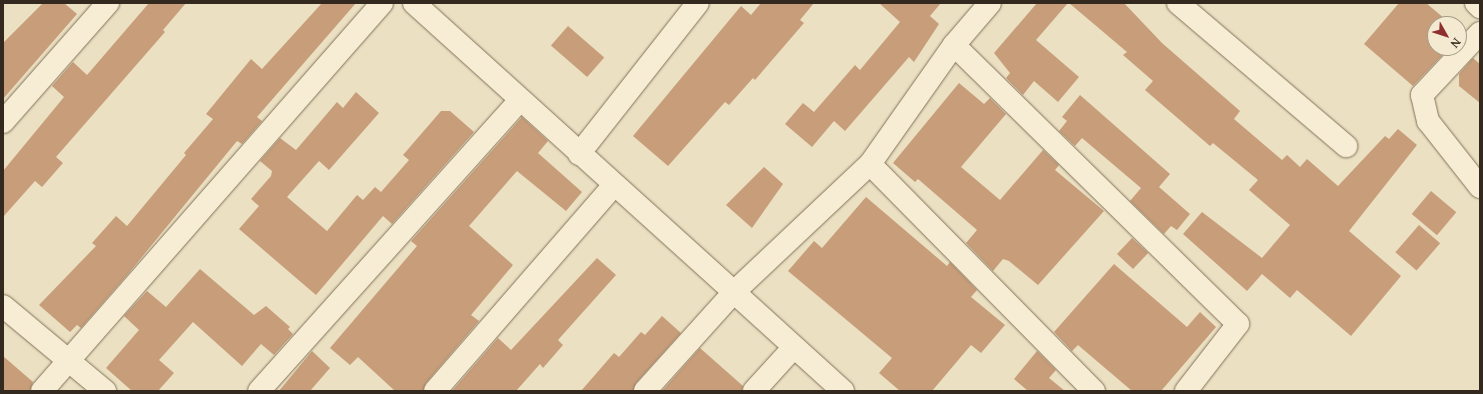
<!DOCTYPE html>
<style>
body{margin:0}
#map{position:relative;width:1483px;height:394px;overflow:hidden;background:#ebe0c2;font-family:"Noto Serif",serif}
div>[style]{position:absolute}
.building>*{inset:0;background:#c79d7a;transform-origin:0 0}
.roads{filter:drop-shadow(0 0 1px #83725a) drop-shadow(0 0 1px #83725a)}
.minor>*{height:22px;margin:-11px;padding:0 11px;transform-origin:11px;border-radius:11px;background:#f6edd4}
span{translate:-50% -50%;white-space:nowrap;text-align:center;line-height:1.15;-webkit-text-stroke:3.5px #f3ead1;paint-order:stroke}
.frame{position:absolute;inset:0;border:4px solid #34291e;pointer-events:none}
.north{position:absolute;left:1427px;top:16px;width:40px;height:40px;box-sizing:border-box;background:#f3ead1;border:1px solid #a79d89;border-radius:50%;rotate:129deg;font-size:11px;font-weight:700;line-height:16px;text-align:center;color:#34291e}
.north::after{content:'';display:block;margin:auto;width:14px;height:18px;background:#8e312e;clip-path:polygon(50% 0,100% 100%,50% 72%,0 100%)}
</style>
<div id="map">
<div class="building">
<i style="clip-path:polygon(43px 3px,64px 3px,77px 14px,3px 99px,3px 43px)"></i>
<i style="clip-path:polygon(149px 3px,186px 3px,163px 30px,165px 32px,56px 157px,63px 163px,42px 187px,35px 181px,3px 217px,3px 171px,64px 97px,52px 86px,73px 62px,87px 75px)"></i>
<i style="clip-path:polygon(322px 3px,356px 3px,257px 117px,262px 121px,242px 144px,237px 141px,128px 274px,81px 328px,77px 325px,70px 332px,39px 305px,96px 246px,92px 243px,116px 216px,127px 226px,186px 155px,184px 153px,213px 119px,206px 114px,251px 59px,262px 69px)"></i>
<i style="clip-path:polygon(761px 3px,814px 3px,800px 20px,804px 23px,755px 80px,753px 78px,729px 105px,725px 102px,668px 166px,633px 136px,741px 6px,751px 15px)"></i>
<i style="clip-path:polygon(879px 3px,941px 3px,930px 16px,939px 24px,914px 62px,909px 57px,845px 131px,834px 121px,812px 147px,785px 124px,803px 103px,814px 112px,855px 65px,860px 70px,900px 22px)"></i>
<i style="clip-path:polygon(1037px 3px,1068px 3px,1036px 40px,1079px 77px,1058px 102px,1034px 81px,1023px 95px,1006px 78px,1010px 73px,994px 53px)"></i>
<i style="clip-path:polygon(1069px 3px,1124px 3px,1162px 43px,1240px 111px,1234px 119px,1282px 160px,1287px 155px,1300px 167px,1307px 159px,1338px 186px,1385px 136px,1389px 139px,1398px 129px,1417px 145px,1349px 231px,1401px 276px,1351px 336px,1297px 290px,1290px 298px,1262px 274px,1247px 291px,1183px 234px,1202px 212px,1262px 258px,1290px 225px,1249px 190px,1258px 180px,1213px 143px,1210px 146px,1145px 90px,1153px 81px,1123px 55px,1127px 52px)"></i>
<i style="clip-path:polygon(1399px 3px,1426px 3px,1451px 24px,1431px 24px,1435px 27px,1435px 48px,1449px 48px,1413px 86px,1364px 44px)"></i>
<i style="left:568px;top:26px;width:48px;height:26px;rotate:41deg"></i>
<i style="clip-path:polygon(1473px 58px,1480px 64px,1480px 103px,1459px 86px,1459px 74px)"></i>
<i style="clip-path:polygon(959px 83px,984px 104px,990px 98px,1006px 114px,961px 167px,1000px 200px,1043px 150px,1059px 165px,1055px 170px,1104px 211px,1038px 285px,1009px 261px,1003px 259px,993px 271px,966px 243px,977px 230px,918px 179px,915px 182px,893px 163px)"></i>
<i style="clip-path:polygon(356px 92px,379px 113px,329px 170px,319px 161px,287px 197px,327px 231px,357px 195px,363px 200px,375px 187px,381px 192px,409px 160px,403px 155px,441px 111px,450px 111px,474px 132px,392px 224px,383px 216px,316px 295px,239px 229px,259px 206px,251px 199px,271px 176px,272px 171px,260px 161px,280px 138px,296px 150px,337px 102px,343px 108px)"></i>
<i style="clip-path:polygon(1080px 95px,1170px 174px,1159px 187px,1190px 214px,1177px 230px,1171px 226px,1164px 234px,1130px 201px,1141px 188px,1082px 138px,1075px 146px,1059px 131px,1067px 121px,1062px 117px)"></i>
<i style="clip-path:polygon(522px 117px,548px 141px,538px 153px,582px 192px,566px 211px,517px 171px,469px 226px,513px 265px,471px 315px,479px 321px,426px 383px,423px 391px,395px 391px,358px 357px,350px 365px,330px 348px,417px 246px,411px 241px)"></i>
<i style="clip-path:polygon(764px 167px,783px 184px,752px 228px,726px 205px)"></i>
<i style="left:1431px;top:191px;width:33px;height:30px;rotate:40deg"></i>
<i style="clip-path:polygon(866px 197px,947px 266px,950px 262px,977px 290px,971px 297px,1005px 325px,981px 353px,971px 345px,932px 391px,900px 391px,879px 373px,892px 358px,788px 271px,814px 241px,822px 248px)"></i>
<i style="left:1419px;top:225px;width:28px;height:36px;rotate:41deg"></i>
<i style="left:1132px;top:238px;width:22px;height:22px;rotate:43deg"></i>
<i style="clip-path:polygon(597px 258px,616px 275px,558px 340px,563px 345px,543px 368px,540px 364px,516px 391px,452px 391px,498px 338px,511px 350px)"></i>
<i style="clip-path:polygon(1114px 264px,1187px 327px,1200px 312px,1216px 327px,1161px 391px,1132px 391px,1078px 345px,1072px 351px,1054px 332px)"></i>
<i style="clip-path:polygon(200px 269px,254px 315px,266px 306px,290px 327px,288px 329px,293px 334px,274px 355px,261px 344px,242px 366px,193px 322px,159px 360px,174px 373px,158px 391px,132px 391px,106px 368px,139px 330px,124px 316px,147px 291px,166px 307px)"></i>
<i style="clip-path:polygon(662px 316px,681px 333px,636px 383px,633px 391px,581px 391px,614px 353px,619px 357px,641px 332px,645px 335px)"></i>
<i style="clip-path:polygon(700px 348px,743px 386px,742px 391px,662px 391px)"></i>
<i style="clip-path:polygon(312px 351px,330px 368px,310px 391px,279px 391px)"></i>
<i style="clip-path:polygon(1037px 351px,1056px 370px,1049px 378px,1065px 391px,1028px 391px,1014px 379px)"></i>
<i style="clip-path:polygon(3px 356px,33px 382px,30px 391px,3px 391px)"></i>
</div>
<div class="roads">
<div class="minor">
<i style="left:414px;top:3px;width:431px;rotate:42.1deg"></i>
<i style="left:734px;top:292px;width:133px;rotate:132deg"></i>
<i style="left:1178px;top:3px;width:221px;rotate:40.4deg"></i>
<i style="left:1476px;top:3px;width:6px;rotate:45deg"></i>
<i style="left:1480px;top:33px;width:85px;rotate:133.1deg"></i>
<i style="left:1422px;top:95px;width:27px;rotate:77deg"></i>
<i style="left:1428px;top:121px;width:84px;rotate:51.8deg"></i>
<i style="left:954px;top:45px;width:398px;rotate:44.5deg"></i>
<i style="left:1238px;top:324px;width:85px;rotate:127.8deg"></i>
<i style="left:3px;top:122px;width:159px;rotate:-48.6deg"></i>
<i style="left:579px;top:154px;width:192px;rotate:-51.8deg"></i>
<i style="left:870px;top:164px;width:319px;rotate:45.4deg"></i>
<i style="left:3px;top:306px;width:133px;rotate:39.8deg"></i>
<i style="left:42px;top:391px;width:516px;rotate:-48.77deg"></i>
<i style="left:259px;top:391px;width:391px;rotate:-48.1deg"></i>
<i style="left:435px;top:391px;width:273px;rotate:-49deg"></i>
<i style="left:754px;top:391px;width:59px;rotate:-47.7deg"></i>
<i style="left:843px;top:391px;width:147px;rotate:-137.8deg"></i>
<i style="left:734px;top:292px;width:187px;rotate:-43.3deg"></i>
<i style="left:870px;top:164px;width:146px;rotate:-54.8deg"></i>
<i style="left:954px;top:45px;width:55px;rotate:-49.4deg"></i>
</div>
</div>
<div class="frame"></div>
<div class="north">N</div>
</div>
